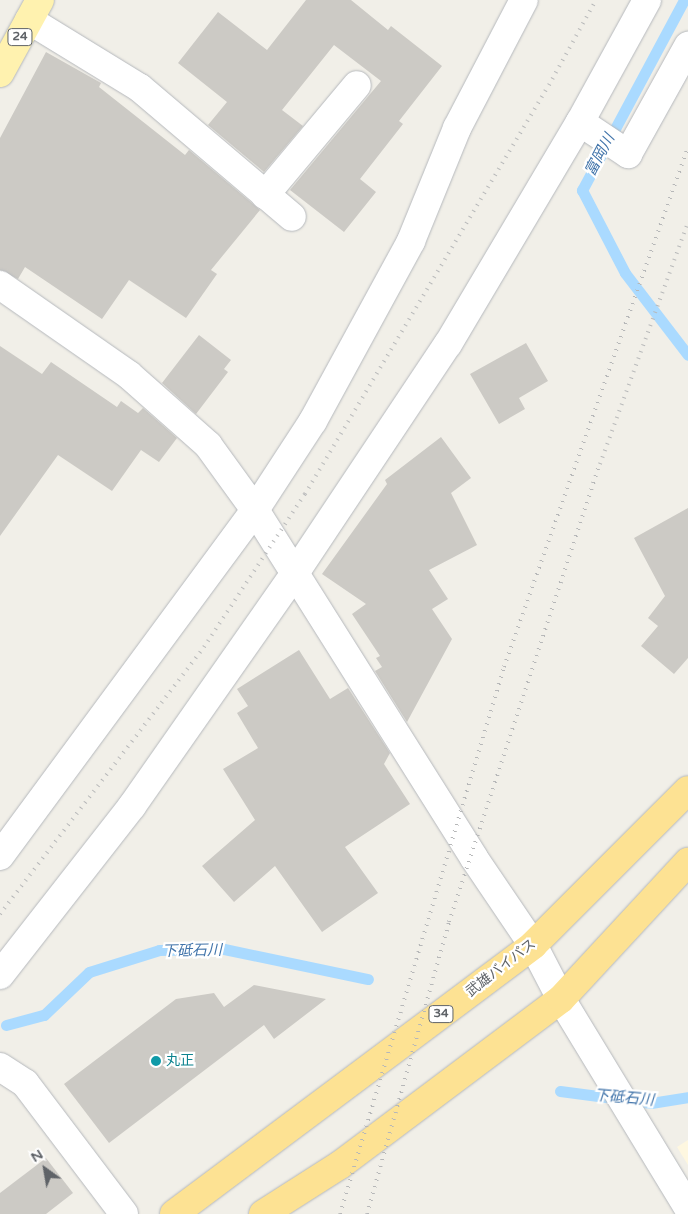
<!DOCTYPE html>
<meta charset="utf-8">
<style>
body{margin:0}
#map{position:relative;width:688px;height:1214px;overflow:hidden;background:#f1efe8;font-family:"Varela Round","Noto Sans JP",sans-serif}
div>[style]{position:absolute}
.commercial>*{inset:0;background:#fef7e0}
.stream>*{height:11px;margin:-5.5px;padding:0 5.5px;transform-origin:5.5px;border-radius:5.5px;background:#aadaff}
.building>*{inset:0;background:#cccac5}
.roads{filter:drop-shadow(0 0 1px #b5b8bc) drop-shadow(0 0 1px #b5b8bc)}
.minor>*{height:28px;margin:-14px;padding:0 14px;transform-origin:14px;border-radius:14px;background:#fff}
.major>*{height:28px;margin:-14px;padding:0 14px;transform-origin:14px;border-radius:14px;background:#fff2af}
.highway>*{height:28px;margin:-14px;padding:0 14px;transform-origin:14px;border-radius:14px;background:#fde293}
.rail>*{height:4px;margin-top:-2px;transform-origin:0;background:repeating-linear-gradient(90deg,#b6b7b8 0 1px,transparent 0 7px)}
.dots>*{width:14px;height:14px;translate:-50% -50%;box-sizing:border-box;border:2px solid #fff;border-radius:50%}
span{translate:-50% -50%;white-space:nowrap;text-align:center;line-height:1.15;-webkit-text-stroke:4.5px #fff;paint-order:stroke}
.shield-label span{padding:1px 4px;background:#fff;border:1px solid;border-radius:4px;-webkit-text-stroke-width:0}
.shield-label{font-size:12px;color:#5f6368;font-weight:700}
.street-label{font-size:14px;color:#5f6368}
.culture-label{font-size:14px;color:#0d838f}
.left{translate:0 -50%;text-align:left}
.water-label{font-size:15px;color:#4174aa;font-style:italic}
.north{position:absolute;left:20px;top:1144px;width:50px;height:50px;-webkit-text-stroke:4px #fff;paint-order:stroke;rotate:328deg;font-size:14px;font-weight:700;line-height:20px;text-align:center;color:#5f6368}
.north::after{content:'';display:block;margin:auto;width:18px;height:22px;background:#5f6368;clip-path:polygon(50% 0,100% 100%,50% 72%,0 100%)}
</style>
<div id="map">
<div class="commercial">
<i style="clip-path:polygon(688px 1140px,688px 1165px,677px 1147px)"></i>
</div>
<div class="stream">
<i style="left:684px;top:0;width:216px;rotate:118.2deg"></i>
<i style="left:582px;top:190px;width:93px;rotate:62.6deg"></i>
<i style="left:625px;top:273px;width:103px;rotate:52.5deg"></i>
<i style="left:6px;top:1025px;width:39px;rotate:-15deg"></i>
<i style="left:44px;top:1015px;width:62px;rotate:-43.7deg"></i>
<i style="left:89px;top:972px;width:73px;rotate:-17.4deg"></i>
<i style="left:159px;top:950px;width:65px;rotate:-0.9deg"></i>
<i style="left:224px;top:949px;width:147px;rotate:11.8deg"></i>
<i style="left:560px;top:1091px;width:92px;rotate:7.5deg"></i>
<i style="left:651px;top:1103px;width:37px;rotate:-9deg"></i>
</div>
<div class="building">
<i style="clip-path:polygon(306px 0,351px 0,388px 30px,391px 26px,442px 66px,399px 121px,403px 124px,360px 179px,376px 192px,344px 232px,290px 190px,381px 81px,334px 45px,282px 110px,303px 126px,264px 172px,208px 125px,227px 102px,178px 63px,218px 12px,267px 50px)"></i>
<i style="clip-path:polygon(46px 52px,101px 83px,99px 87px,185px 155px,189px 150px,260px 210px,211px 270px,217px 274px,186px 318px,129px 280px,102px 319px,25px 267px,18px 279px,0 270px,0 138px)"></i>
<i style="clip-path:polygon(199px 335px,231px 360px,224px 369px,228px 372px,196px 414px,162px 383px)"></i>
<i style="clip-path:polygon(526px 343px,548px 381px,519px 398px,525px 409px,499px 424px,470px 374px)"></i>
<i style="clip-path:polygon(0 346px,42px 374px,51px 362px,117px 407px,121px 401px,138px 413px,143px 408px,177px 438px,159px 462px,141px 450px,112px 491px,58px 455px,0 536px)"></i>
<i style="clip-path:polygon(441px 437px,471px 478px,451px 493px,477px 545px,429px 570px,448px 599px,432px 609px,452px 639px,407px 722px,375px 671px,382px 667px,376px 658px,380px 656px,352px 614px,366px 604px,322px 574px,387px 484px,385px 480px)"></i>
<i style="clip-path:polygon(688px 508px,688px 658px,674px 674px,641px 646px,658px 626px,648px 618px,665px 596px,634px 538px)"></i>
<i style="clip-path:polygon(299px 650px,330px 699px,348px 688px,390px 753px,384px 764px,410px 804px,345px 847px,378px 893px,322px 932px,275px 866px,234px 902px,202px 866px,255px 820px,223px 769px,258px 748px,237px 713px,248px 706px,237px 689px)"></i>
<i style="clip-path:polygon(254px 985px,326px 999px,274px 1039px,264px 1025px,109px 1143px,64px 1084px,176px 999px,214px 993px,224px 1007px)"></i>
<i style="clip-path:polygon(46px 1158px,73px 1193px,46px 1214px,0 1214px,0 1193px)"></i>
</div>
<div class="roads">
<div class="minor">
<i style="left:29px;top:20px;width:130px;rotate:31.5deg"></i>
<i style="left:140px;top:88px;width:199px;rotate:40.3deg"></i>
<i style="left:580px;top:122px;width:58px;rotate:33.7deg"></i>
<i style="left:628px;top:154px;width:124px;rotate:-60.9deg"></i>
<i style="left:265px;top:195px;width:143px;rotate:-50.1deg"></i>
<i style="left:0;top:285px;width:157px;rotate:34.9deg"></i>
<i style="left:129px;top:375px;width:106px;rotate:41.5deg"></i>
<i style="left:208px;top:445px;width:80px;rotate:54.1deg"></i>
<i style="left:255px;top:510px;width:411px;rotate:57.8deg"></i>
<i style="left:474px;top:858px;width:105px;rotate:55.9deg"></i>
<i style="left:533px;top:945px;width:61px;rotate:62.6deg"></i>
<i style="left:561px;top:999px;width:245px;rotate:58.7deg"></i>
<i style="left:0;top:856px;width:430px;rotate:-53.6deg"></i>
<i style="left:255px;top:510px;width:106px;rotate:-56.9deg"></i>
<i style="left:313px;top:421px;width:205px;rotate:-61.4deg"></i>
<i style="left:411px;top:241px;width:122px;rotate:-67.8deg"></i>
<i style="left:457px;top:128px;width:144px;rotate:-62.4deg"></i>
<i style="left:0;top:975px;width:214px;rotate:-52deg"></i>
<i style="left:132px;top:806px;width:284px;rotate:-55deg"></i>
<i style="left:295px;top:573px;width:275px;rotate:-56.3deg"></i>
<i style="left:448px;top:344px;width:258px;rotate:-59.3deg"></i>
<i style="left:580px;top:122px;width:139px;rotate:-61.2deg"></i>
<i style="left:0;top:1067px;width:30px;rotate:33deg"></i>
<i style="left:25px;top:1083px;width:164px;rotate:52.9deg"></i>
</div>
<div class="major">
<i style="left:0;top:73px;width:83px;rotate:-61.3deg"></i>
</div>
<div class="highway">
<i style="left:174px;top:1214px;width:449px;rotate:-36.8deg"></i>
<i style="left:533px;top:945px;width:219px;rotate:-45deg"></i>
<i style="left:263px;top:1214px;width:91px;rotate:-32.5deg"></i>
<i style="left:340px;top:1165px;width:276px;rotate:-36.9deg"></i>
<i style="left:561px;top:999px;width:187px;rotate:-47.2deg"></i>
</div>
</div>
<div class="rail">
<i style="left:0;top:914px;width:336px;rotate:-52.6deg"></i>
<i style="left:204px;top:647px;width:183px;rotate:-56.6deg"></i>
<i style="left:305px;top:494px;width:476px;rotate:-59.2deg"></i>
<i style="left:549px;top:85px;width:97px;rotate:-61.1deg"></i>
<i style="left:340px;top:1214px;width:571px;rotate:-73.31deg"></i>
<i style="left:504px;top:667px;width:552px;rotate:-70.51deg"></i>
<i style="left:367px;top:1214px;width:303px;rotate:-74.3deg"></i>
<i style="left:449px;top:922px;width:482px;rotate:-71.8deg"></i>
<i style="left:600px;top:464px;width:258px;rotate:-70deg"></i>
</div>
<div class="dots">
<i style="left:156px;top:1061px;background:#0f9aa8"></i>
</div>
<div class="shield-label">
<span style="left:20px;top:37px">24</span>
<span style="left:441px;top:1014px">34</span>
</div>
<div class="street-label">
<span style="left:501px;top:968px;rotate:-38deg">武雄バイパス</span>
</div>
<div class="culture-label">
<span class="left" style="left:166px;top:1061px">丸正</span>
</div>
<div class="water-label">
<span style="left:600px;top:155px;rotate:-62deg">富岡川</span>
<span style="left:192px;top:951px;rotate:-1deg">下砥石川</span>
<span style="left:624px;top:1098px;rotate:5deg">下砥石川</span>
</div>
<div class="north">N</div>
</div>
